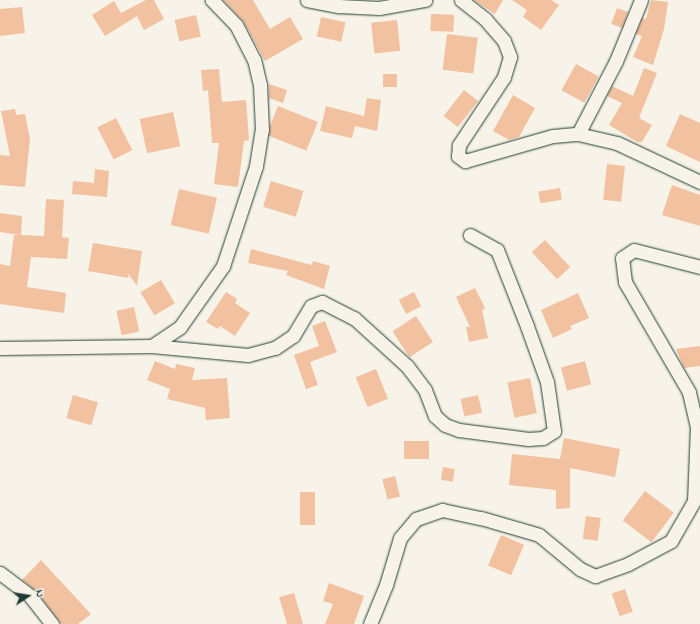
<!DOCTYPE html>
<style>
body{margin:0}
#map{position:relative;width:700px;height:624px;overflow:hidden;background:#f7f3e8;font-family:"Indie Flower",sans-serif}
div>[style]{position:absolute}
.building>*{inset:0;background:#f1c1a0;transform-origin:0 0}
.roads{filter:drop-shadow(0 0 1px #1f3d34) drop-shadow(0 0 1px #1f3d34)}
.street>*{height:13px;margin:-6.5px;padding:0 6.5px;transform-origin:6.5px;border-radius:6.5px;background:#f7f3e8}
span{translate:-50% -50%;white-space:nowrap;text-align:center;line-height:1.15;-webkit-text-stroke:3px #f7f3e8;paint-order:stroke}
.north{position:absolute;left:8px;top:576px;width:40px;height:40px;-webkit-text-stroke:3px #f7f3e8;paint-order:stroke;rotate:78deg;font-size:11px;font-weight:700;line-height:16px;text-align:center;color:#1f3d34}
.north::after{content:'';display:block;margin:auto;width:14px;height:18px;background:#1f3d34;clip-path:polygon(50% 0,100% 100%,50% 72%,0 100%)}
</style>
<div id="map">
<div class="building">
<i style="clip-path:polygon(146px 0,154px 0,164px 19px,144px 30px,137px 16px,105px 36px,92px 15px,114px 1px,121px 13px)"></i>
<i style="clip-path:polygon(223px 0,253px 0,270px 29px,290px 17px,303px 39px,265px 61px,243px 21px)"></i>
<i style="clip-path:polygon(474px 0,503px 0,495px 14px)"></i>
<i style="clip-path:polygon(512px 0,551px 0,559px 5px,541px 30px,523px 17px,527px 10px)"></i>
<i style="clip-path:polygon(651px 0,668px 2px,664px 29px,653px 65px,633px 57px,642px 36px,636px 34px,642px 18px,646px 19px)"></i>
<i style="clip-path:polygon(22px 7px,25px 33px,0 36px,0 9px)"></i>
<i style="left:617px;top:8px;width:12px;height:17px;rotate:20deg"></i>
<i style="left:431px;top:14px;width:23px;height:17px;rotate:2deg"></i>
<i style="left:196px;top:15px;width:22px;height:22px;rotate:77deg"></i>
<i style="left:321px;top:17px;width:25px;height:20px;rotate:12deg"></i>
<i style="left:397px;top:20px;width:31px;height:26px;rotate:84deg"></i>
<i style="left:447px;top:34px;width:31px;height:36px;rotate:7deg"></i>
<i style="left:576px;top:64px;width:26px;height:30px;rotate:29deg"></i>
<i style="clip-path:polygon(644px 68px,657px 73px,639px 118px,652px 125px,642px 142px,637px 142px,609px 125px,622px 103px,607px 96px,612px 86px,633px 96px)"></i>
<i style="clip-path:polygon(219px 69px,222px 102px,246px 100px,249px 140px,244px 141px,238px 187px,214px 184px,219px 143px,212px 143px,208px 90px,203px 91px,201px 70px)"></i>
<i style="left:383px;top:74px;width:14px;height:13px"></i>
<i style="clip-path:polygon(269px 84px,287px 90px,283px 103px,269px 98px)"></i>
<i style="left:464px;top:90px;width:18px;height:33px;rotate:38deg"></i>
<i style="clip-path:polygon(513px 95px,535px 108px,519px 137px,509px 140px,493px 131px)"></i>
<i style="clip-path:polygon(367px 98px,381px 100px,377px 131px,355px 126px,352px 138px,320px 131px,326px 106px,364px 116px)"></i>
<i style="left:278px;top:106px;width:43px;height:31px;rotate:22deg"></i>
<i style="clip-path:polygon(15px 109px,16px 115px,25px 114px,30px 139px,25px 187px,0 185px,0 155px,10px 156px,1px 111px)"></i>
<i style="left:173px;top:112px;width:35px;height:34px;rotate:78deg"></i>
<i style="clip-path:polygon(680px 114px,700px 123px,700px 162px,666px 146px)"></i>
<i style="left:116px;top:118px;width:36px;height:21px;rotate:63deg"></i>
<i style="left:607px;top:164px;width:18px;height:36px;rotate:6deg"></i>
<i style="clip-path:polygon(95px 169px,109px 171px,107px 197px,72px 194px,73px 181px,94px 183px)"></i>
<i style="left:271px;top:181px;width:34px;height:27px;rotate:17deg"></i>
<i style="clip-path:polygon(672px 185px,700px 195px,700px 226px,662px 215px)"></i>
<i style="left:560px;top:188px;width:12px;height:22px;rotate:81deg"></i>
<i style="left:179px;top:189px;width:39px;height:37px;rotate:13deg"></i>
<i style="clip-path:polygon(46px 199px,64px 200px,62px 237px,69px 238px,67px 259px,31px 257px,27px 287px,66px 293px,64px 313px,0 304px,0 264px,10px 266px,14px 235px,19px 235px,0 232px,0 213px,22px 216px,21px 235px,44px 236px)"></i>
<i style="left:545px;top:240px;width:37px;height:18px;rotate:47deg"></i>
<i style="clip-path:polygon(93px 243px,142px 251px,137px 286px,127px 272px,129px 278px,88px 271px)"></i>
<i style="clip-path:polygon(251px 249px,312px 265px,313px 261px,330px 266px,324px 289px,286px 275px,288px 271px,248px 263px)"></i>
<i style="left:161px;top:280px;width:27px;height:24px;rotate:59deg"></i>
<i style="clip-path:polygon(475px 288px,485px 308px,482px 310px,488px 338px,469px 342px,466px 327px,470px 327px,456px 297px)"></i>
<i style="clip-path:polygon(226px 292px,237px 299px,235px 303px,250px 313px,235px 336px,220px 326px,218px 329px,206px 322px)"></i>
<i style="left:414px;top:292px;width:16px;height:17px;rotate:63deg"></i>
<i style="clip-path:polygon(578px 293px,589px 318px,570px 326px,572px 329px,553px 338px,541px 310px)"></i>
<i style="left:134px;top:307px;width:25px;height:18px;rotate:78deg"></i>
<i style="left:416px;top:316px;width:31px;height:28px;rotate:57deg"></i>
<i style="clip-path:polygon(325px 321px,337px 352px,310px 362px,318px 385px,306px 389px,294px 355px,319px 346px,312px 326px)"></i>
<i style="clip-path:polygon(700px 346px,700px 366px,684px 368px,676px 349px)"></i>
<i style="clip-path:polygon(155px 361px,175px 369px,176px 364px,195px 368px,192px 380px,227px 378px,230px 418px,206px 420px,205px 408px,167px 399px,170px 389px,147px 380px)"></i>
<i style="left:585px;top:361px;width:24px;height:25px;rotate:75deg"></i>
<i style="left:376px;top:369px;width:32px;height:22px;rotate:68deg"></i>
<i style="left:530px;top:378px;width:36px;height:23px;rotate:79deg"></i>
<i style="left:73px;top:395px;width:26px;height:24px;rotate:16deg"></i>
<i style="left:478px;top:395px;width:18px;height:18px;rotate:77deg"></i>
<i style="clip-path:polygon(564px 438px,620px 449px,615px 477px,570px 468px,570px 508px,556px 509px,556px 490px,509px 485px,512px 454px,560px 459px)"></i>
<i style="left:429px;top:441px;width:18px;height:25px;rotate:90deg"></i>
<i style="left:443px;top:467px;width:12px;height:13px;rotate:9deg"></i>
<i style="left:395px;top:476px;width:21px;height:13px;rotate:76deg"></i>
<i style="left:645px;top:491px;width:36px;height:37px;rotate:37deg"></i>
<i style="left:300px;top:492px;width:15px;height:33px"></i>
<i style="left:586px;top:516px;width:15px;height:23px;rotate:8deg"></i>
<i style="left:501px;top:535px;width:25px;height:33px;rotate:23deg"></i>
<i style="clip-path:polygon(41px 560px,91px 614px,78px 624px,61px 624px,36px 591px,22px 580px)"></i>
<i style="clip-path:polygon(329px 583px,364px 596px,354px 624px,325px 624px,333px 604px,323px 601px)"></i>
<i style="left:625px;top:589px;width:24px;height:14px;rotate:71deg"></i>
<i style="clip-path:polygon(294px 593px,303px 624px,287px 624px,279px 597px)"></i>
</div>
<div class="roads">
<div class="street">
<i style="left:307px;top:0;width:33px;rotate:11deg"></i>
<i style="left:339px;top:6px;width:40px;rotate:2.9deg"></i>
<i style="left:379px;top:8px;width:47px;rotate:-9.9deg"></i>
<i style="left:461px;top:0;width:31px;rotate:38deg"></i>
<i style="left:485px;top:19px;width:29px;rotate:49deg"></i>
<i style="left:504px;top:41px;width:17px;rotate:69deg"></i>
<i style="left:510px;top:57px;width:21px;rotate:107deg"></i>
<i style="left:504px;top:77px;width:82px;rotate:123.5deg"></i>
<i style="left:459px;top:145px;width:11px;rotate:95deg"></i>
<i style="left:458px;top:156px;width:9px;rotate:36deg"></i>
<i style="left:465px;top:161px;width:91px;rotate:-15.9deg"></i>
<i style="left:553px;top:136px;width:25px;rotate:-5deg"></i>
<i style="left:578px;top:134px;width:40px;rotate:13deg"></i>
<i style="left:617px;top:143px;width:92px;rotate:25.2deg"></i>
<i style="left:578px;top:134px;width:82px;rotate:-62.5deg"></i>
<i style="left:616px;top:61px;width:66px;rotate:-67.7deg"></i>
<i style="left:152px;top:346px;width:34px;rotate:-34deg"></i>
<i style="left:180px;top:327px;width:75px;rotate:-54.8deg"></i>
<i style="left:223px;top:266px;width:105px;rotate:-71.7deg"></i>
<i style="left:256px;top:166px;width:36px;rotate:-81deg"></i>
<i style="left:262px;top:130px;width:45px;rotate:-92.5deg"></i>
<i style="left:260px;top:85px;width:26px;rotate:-103deg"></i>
<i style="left:254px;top:60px;width:39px;rotate:-117deg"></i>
<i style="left:236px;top:25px;width:35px;rotate:-134deg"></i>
<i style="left:0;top:348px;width:152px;rotate:-0.8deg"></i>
<i style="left:152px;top:346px;width:96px;rotate:5.4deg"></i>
<i style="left:248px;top:355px;width:28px;rotate:-15deg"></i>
<i style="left:275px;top:348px;width:22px;rotate:-34deg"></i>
<i style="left:293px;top:336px;width:35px;rotate:-59deg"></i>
<i style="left:311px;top:306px;width:12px;rotate:-20deg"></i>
<i style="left:322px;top:302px;width:36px;rotate:27deg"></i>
<i style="left:354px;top:318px;width:72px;rotate:42.2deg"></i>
<i style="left:407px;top:366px;width:30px;rotate:53deg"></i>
<i style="left:425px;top:390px;width:28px;rotate:69deg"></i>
<i style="left:435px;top:416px;width:13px;rotate:42deg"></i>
<i style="left:445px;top:425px;width:15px;rotate:20deg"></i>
<i style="left:459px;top:430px;width:70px;rotate:7.4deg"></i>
<i style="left:528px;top:439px;width:15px;rotate:-4deg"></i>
<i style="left:543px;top:438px;width:13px;rotate:-32deg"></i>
<i style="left:554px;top:431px;width:49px;rotate:-98.1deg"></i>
<i style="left:547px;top:382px;width:59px;rotate:-109.7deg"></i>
<i style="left:527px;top:326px;width:82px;rotate:-111.5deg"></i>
<i style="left:497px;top:250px;width:31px;rotate:-151deg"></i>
<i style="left:0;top:573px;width:38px;rotate:37deg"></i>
<i style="left:30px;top:596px;width:36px;rotate:52deg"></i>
<i style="left:370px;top:624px;width:42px;rotate:-67.7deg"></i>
<i style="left:386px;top:585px;width:49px;rotate:-73.4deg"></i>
<i style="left:400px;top:538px;width:25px;rotate:-50deg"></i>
<i style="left:416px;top:519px;width:28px;rotate:-19deg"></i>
<i style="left:442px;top:510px;width:40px;rotate:12deg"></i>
<i style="left:481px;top:518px;width:60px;rotate:16.3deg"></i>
<i style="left:539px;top:535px;width:53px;rotate:39.7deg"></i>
<i style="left:580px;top:569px;width:17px;rotate:25deg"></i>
<i style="left:595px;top:576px;width:35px;rotate:-20deg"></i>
<i style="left:628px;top:564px;width:49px;rotate:-28.1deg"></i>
<i style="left:671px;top:541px;width:46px;rotate:-60.1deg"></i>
<i style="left:694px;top:501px;width:74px;rotate:-87.7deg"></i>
<i style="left:697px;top:427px;width:36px;rotate:-103deg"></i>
<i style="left:689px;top:392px;width:127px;rotate:-120.2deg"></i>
<i style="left:625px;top:282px;width:24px;rotate:-97deg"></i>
<i style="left:622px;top:258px;width:14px;rotate:-34deg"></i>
<i style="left:634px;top:250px;width:68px;rotate:14.4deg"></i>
</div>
</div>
<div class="north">N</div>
</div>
